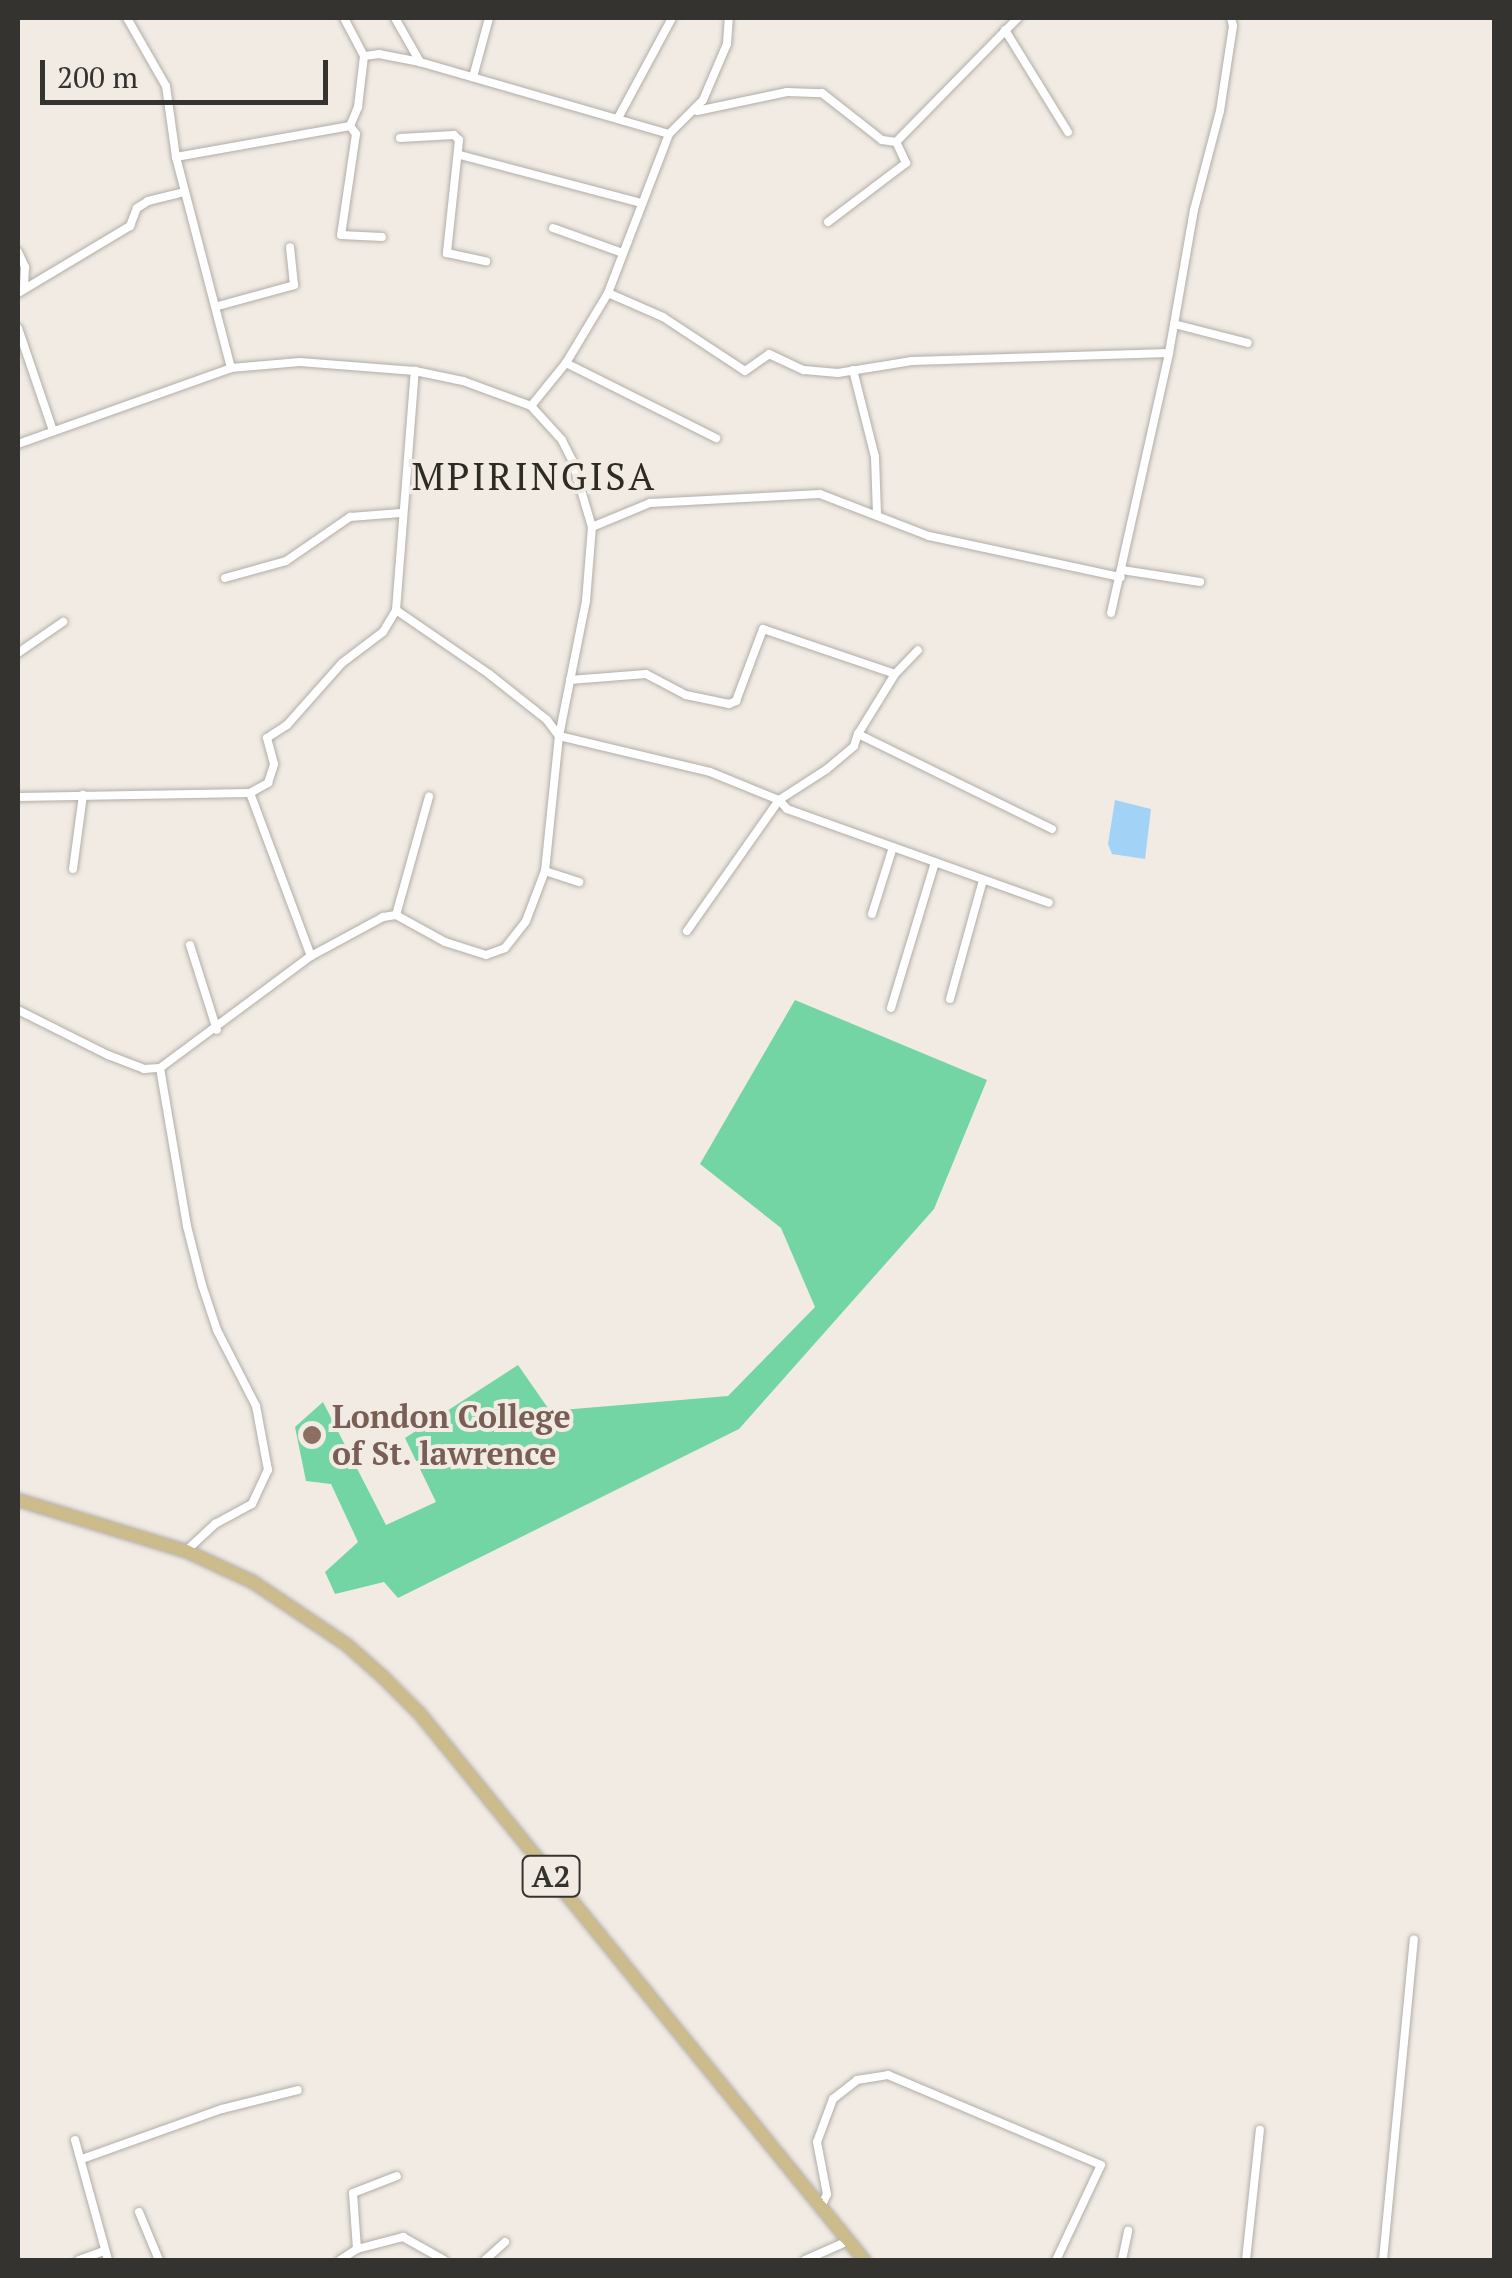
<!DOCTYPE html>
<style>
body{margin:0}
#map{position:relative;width:1512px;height:2278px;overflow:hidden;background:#f1ebe4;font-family:"PT Serif",serif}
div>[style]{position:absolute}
.forest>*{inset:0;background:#73d5a3}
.water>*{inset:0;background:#a2d3f7}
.roads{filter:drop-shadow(0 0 2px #b2ada6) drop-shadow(0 0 2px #b2ada6)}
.minor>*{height:8px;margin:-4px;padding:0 4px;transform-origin:4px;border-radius:4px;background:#fff}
.primary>*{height:12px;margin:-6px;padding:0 6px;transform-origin:6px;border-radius:6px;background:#cdbc8b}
.dots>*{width:28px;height:28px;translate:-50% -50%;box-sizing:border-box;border:5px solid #f1ebe4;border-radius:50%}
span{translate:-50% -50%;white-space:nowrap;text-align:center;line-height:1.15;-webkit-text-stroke:8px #f1ebe4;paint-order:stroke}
.shield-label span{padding:2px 8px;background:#f1ebe4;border:2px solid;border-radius:8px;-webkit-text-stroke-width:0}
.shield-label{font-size:30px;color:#353330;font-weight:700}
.education-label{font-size:32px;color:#785e54;font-weight:700}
.left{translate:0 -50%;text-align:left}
.quarter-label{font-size:38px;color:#2e2a24;letter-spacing:2.5px}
.frame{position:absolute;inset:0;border:20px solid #353330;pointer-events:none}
.scale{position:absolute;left:40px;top:60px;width:288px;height:45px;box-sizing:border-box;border:5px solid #353330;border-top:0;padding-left:12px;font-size:30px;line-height:35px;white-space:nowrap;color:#353330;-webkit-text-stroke:8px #f1ebe4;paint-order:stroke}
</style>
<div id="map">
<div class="forest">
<i style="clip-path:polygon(795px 1000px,987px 1080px,934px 1209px,739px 1429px,398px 1598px,384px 1582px,335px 1594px,325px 1572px,358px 1542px,331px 1484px,306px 1481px,295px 1427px,323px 1402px,386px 1525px,436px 1502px,405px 1438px,518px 1365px,550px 1411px,728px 1396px,815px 1307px,781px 1228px,700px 1164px)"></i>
</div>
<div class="water">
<i style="clip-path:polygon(1115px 800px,1151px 809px,1145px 859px,1112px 854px,1108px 844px)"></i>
</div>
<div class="roads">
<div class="minor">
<i style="left:127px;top:18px;width:78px;rotate:60.2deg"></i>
<i style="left:166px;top:86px;width:72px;rotate:82deg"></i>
<i style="left:176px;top:157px;width:218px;rotate:75.4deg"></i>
<i style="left:395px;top:18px;width:51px;rotate:60.4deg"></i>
<i style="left:1005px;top:30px;width:120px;rotate:58.3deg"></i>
<i style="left:473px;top:77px;width:61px;rotate:-74.8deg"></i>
<i style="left:697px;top:111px;width:92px;rotate:-11.9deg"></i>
<i style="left:787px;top:92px;width:35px;rotate:2deg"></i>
<i style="left:822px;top:93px;width:76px;rotate:38.1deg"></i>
<i style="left:882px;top:140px;width:14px;rotate:8deg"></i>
<i style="left:618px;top:118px;width:114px;rotate:-61.6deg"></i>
<i style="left:350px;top:126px;width:10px;rotate:53deg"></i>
<i style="left:356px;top:134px;width:102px;rotate:98.4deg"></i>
<i style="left:341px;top:235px;width:41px;rotate:2.8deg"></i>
<i style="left:669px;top:134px;width:48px;rotate:-45deg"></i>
<i style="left:703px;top:100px;width:61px;rotate:-66.8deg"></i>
<i style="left:727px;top:44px;width:26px;rotate:-86deg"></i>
<i style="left:400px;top:138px;width:54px;rotate:-3.2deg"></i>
<i style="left:454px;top:135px;width:7px;rotate:45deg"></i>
<i style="left:459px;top:140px;width:114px;rotate:96.1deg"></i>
<i style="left:447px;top:253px;width:40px;rotate:12deg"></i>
<i style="left:896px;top:142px;width:174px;rotate:-45.5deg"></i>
<i style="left:460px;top:155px;width:188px;rotate:14.8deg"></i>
<i style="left:176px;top:157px;width:177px;rotate:-10.1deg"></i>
<i style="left:350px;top:126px;width:21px;rotate:-67deg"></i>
<i style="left:358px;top:107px;width:51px;rotate:-83.3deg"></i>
<i style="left:364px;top:56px;width:43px;rotate:-117.8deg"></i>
<i style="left:828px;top:222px;width:98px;rotate:-37.1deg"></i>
<i style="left:906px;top:163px;width:23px;rotate:-115deg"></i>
<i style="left:553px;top:228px;width:74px;rotate:19.7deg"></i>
<i style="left:18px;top:252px;width:17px;rotate:65deg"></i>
<i style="left:25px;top:267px;width:18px;rotate:93deg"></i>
<i style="left:18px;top:293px;width:131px;rotate:-30.9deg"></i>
<i style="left:130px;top:226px;width:19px;rotate:-69deg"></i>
<i style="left:137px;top:208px;width:13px;rotate:-32deg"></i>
<i style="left:148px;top:201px;width:38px;rotate:-14deg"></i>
<i style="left:608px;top:293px;width:60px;rotate:23.6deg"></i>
<i style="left:663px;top:317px;width:98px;rotate:33.4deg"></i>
<i style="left:745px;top:371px;width:29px;rotate:-35deg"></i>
<i style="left:769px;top:354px;width:38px;rotate:25deg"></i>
<i style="left:804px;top:370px;width:34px;rotate:5deg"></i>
<i style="left:838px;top:373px;width:75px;rotate:-9.2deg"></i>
<i style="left:912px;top:361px;width:257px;rotate:-1.8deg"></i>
<i style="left:218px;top:306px;width:79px;rotate:-15.4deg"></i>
<i style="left:294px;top:285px;width:38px;rotate:-96deg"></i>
<i style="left:1174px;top:324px;width:76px;rotate:14.4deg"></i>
<i style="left:18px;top:328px;width:109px;rotate:71.2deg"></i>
<i style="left:566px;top:363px;width:168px;rotate:26.6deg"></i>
<i style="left:853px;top:370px;width:90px;rotate:75.8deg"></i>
<i style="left:875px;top:457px;width:57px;rotate:88deg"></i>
<i style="left:18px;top:444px;width:226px;rotate:-19.6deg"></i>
<i style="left:231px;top:368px;width:69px;rotate:-5deg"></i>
<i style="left:300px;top:362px;width:115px;rotate:4.5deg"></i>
<i style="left:415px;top:371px;width:49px;rotate:11.8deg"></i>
<i style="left:463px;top:381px;width:72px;rotate:20.2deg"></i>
<i style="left:592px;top:527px;width:63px;rotate:-22.5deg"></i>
<i style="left:650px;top:503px;width:170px;rotate:-3deg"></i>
<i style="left:820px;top:494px;width:117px;rotate:21.1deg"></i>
<i style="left:929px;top:536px;width:196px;rotate:12.1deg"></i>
<i style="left:1122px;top:570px;width:79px;rotate:8.7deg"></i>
<i style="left:225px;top:578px;width:63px;rotate:-15.6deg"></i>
<i style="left:286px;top:561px;width:78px;rotate:-34.5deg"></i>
<i style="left:350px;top:517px;width:51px;rotate:-4.5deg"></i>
<i style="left:396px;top:610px;width:113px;rotate:34.5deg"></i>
<i style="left:489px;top:674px;width:74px;rotate:38.4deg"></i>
<i style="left:547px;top:720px;width:20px;rotate:53deg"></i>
<i style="left:559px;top:736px;width:155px;rotate:13.4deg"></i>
<i style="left:710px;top:772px;width:74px;rotate:22.1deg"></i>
<i style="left:779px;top:800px;width:57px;rotate:-32.9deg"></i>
<i style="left:827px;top:769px;width:35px;rotate:-40deg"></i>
<i style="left:854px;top:746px;width:13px;rotate:-72deg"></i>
<i style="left:858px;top:734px;width:216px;rotate:26.1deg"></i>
<i style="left:1111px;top:613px;width:266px;rotate:-77.4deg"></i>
<i style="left:1169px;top:353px;width:145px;rotate:-80.1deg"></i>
<i style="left:1194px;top:210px;width:102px;rotate:-75.3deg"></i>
<i style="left:1220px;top:111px;width:86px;rotate:-81.3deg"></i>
<i style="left:1233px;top:26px;width:8px;rotate:-104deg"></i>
<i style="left:18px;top:653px;width:55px;rotate:-34.6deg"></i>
<i style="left:570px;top:680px;width:76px;rotate:-4.5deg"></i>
<i style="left:646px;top:674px;width:45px;rotate:27.7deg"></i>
<i style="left:686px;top:695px;width:44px;rotate:11.8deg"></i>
<i style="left:729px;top:704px;width:8px;rotate:-23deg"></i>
<i style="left:736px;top:701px;width:77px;rotate:-69.4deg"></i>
<i style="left:763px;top:629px;width:139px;rotate:18.8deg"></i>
<i style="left:858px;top:734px;width:70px;rotate:-58.3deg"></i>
<i style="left:895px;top:674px;width:33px;rotate:-46deg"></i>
<i style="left:250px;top:793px;width:174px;rotate:69.5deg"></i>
<i style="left:18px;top:797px;width:232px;rotate:-1deg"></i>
<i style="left:250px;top:793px;width:21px;rotate:-29deg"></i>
<i style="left:268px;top:783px;width:20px;rotate:-72deg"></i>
<i style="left:274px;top:764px;width:27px;rotate:-105deg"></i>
<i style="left:267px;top:738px;width:24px;rotate:-33deg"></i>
<i style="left:287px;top:725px;width:83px;rotate:-48.4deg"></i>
<i style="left:342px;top:663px;width:51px;rotate:-37.1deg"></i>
<i style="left:383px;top:632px;width:26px;rotate:-59deg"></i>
<i style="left:396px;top:610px;width:240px;rotate:-85.5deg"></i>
<i style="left:73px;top:869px;width:75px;rotate:-82.3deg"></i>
<i style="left:545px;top:871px;width:36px;rotate:18deg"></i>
<i style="left:872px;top:914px;width:70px;rotate:-72.6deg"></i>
<i style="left:396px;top:915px;width:123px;rotate:-74.4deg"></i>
<i style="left:687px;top:931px;width:160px;rotate:-54.9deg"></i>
<i style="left:779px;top:800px;width:12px;rotate:48deg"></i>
<i style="left:787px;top:809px;width:278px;rotate:19.7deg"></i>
<i style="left:190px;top:945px;width:89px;rotate:72.4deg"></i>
<i style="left:950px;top:999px;width:123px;rotate:-74.5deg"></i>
<i style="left:891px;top:1008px;width:152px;rotate:-73.2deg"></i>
<i style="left:18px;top:1010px;width:101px;rotate:26.6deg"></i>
<i style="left:108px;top:1055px;width:39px;rotate:21deg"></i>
<i style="left:144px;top:1069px;width:16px;rotate:-4deg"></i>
<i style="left:186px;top:1551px;width:40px;rotate:-43deg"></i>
<i style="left:215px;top:1524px;width:42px;rotate:-28.4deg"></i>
<i style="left:252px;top:1504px;width:38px;rotate:-65deg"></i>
<i style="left:268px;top:1470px;width:65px;rotate:-100.6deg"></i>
<i style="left:256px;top:1406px;width:85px;rotate:-117.2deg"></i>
<i style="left:217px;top:1330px;width:47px;rotate:-108.4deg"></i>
<i style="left:202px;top:1285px;width:61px;rotate:-104.3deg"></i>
<i style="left:187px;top:1226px;width:160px;rotate:-99.7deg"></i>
<i style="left:160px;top:1068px;width:188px;rotate:-36.6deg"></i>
<i style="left:311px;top:956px;width:82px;rotate:-28.4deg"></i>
<i style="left:383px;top:917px;width:13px;rotate:-9deg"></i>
<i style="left:396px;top:915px;width:56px;rotate:28.9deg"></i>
<i style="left:445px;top:942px;width:43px;rotate:17.6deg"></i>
<i style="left:486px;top:955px;width:20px;rotate:-20deg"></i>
<i style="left:505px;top:948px;width:34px;rotate:-52deg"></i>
<i style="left:526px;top:921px;width:53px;rotate:-69.2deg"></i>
<i style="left:545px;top:871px;width:136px;rotate:-84.1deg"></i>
<i style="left:559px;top:736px;width:138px;rotate:-78.7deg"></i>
<i style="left:586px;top:601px;width:74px;rotate:-85.4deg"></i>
<i style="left:592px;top:527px;width:70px;rotate:-106.6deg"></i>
<i style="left:572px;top:460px;width:22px;rotate:-117deg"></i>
<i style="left:562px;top:440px;width:46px;rotate:-132.4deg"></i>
<i style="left:531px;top:406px;width:55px;rotate:-50.9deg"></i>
<i style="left:566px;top:363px;width:82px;rotate:-59deg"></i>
<i style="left:608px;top:293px;width:170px;rotate:-69deg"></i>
<i style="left:669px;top:134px;width:259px;rotate:-163.9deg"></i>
<i style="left:420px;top:62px;width:42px;rotate:-169deg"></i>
<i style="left:379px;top:54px;width:15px;rotate:172deg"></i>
<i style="left:75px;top:2140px;width:124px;rotate:74.6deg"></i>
<i style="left:82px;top:2159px;width:149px;rotate:-19.7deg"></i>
<i style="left:222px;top:2109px;width:78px;rotate:-14deg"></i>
<i style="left:821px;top:2207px;width:14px;rotate:-65deg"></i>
<i style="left:827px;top:2194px;width:53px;rotate:-100.9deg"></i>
<i style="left:817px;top:2142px;width:46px;rotate:-69.6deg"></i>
<i style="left:833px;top:2099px;width:31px;rotate:-38deg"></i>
<i style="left:857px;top:2080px;width:31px;rotate:-9deg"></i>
<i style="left:888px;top:2075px;width:231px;rotate:22.9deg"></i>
<i style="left:1101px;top:2165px;width:105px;rotate:115.3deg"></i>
<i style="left:139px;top:2212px;width:52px;rotate:67.4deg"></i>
<i style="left:357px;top:2249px;width:56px;rotate:-94.1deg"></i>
<i style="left:353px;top:2193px;width:47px;rotate:-21.1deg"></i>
<i style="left:79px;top:2260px;width:27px;rotate:-20deg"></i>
<i style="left:340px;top:2260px;width:20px;rotate:-33deg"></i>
<i style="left:357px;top:2249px;width:48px;rotate:-14.6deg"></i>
<i style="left:403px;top:2237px;width:47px;rotate:29.3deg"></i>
<i style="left:485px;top:2260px;width:27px;rotate:-42deg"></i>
<i style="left:805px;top:2260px;width:47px;rotate:-23.8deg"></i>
<i style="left:1122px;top:2260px;width:30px;rotate:-78deg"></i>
<i style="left:1246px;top:2260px;width:131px;rotate:-83.9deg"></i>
<i style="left:1383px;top:2260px;width:322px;rotate:-84.5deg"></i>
</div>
<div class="primary">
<i style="left:18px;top:1500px;width:176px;rotate:16.9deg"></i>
<i style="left:186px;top:1551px;width:74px;rotate:24.8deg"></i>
<i style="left:253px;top:1582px;width:113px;rotate:33.8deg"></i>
<i style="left:347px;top:1645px;width:50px;rotate:41.7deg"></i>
<i style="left:384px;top:1678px;width:51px;rotate:45deg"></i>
<i style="left:420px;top:1714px;width:704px;rotate:50.88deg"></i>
</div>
</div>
<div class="dots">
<i style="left:312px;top:1435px;background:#8d6e63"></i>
</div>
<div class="shield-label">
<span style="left:551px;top:1876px">A2</span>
</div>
<div class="education-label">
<span class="left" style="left:332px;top:1435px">London College<br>of St. lawrence</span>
</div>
<div class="quarter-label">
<span style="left:534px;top:477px">MPIRINGISA</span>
</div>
<div class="frame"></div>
<div class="scale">200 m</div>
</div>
